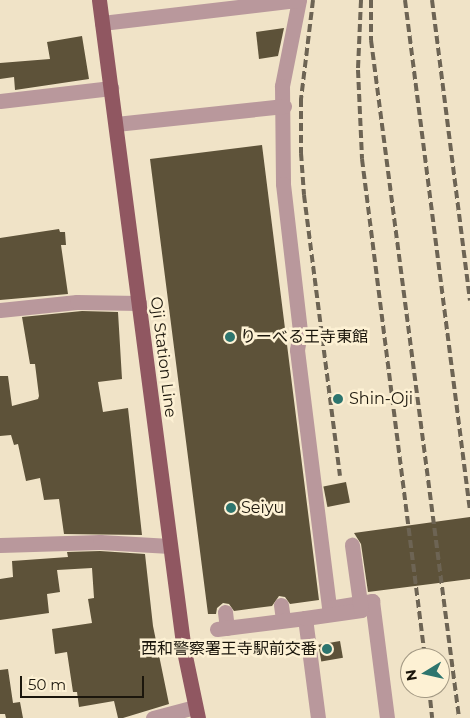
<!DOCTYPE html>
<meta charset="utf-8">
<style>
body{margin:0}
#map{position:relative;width:470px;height:718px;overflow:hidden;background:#f0e3c7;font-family:Montserrat,"Noto Sans JP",sans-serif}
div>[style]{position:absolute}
.building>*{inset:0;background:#5d5239;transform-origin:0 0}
.minor>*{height:15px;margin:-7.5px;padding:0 7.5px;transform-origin:7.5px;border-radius:7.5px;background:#b9989c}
.major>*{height:15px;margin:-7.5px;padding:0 7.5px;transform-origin:7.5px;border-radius:7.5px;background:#905761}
.rail>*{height:4px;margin-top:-2px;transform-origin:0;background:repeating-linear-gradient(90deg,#6d6454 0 8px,transparent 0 12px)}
.minor-bridge>*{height:15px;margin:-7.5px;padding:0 7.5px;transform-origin:7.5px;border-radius:7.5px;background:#b9989c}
.dots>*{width:14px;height:14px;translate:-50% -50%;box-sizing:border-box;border:2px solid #fdf1d4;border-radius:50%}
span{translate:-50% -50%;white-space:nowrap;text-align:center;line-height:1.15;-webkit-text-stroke:5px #fdf1d4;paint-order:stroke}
.poi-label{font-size:16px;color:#1b160c}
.left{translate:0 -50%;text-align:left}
.right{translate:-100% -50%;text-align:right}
.street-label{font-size:16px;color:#1b160c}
.north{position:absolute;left:400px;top:648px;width:50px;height:50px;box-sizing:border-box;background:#fdf1d4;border:1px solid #a39984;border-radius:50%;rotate:261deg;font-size:14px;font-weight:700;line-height:20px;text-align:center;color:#1b160c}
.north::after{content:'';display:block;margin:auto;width:18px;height:22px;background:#2d756e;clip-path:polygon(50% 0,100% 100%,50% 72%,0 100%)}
.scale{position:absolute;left:20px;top:676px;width:124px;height:22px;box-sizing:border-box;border:2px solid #1b160c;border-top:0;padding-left:6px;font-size:15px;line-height:18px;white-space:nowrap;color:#1b160c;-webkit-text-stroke:4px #fdf1d4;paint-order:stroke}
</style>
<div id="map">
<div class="building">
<i style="clip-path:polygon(284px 28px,278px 56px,259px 59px,256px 32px)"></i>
<i style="clip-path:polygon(82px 36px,89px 79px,15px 90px,14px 77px,0 79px,0 63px,50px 59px,47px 42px)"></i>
<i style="clip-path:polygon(262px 145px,319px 600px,290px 604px,285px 597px,279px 596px,272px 606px,234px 611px,229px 604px,223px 603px,217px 608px,216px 614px,208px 614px,150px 159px)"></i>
<i style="clip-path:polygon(59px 229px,60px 232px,65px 232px,66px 245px,61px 245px,68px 294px,0 300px,0 238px)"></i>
<i style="clip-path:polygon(82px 311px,118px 312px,122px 379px,98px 382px,103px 412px,128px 408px,142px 535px,64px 534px,59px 499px,44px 500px,40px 478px,26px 481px,18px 444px,14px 445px,11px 435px,0 436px,0 376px,8px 376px,12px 406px,38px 399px,39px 396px,35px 364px,30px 364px,22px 317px)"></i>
<i style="left:346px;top:482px;width:21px;height:23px;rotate:79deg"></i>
<i style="clip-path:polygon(470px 517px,470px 579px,368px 592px,361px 544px,354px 533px)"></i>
<i style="clip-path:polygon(100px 551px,145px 554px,153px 626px,169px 704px,123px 718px,118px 718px,114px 701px,79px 707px,77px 692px,73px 692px,67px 652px,55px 654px,52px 629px,92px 623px,88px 599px,94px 598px,92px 568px,57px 570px,60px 592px,47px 594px,49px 613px,0 620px,0 579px,13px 577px,12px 561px,68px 557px,67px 552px)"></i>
<i style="left:340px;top:641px;width:17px;height:22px;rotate:80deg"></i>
<i style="clip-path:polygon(8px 669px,13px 703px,20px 702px,23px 718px,6px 718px,5px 714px,0 714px,0 670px)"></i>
</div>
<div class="minor">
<i style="left:299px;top:0;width:88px;rotate:101.2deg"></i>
<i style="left:282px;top:86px;width:98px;rotate:89.4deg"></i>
<i style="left:283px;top:184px;width:148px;rotate:83.4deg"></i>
<i style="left:300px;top:331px;width:19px;rotate:99deg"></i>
<i style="left:297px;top:350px;width:260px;rotate:82.9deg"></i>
<i style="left:329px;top:608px;width:44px;rotate:-9.2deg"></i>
<i style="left:372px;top:601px;width:118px;rotate:82.7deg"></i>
<i style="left:102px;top:23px;width:198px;rotate:-6.7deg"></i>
<i style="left:0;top:101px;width:112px;rotate:-6.7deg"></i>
<i style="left:116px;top:124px;width:169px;rotate:-6.1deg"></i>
<i style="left:0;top:310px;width:77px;rotate:-5.9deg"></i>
<i style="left:77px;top:302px;width:62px;rotate:0.9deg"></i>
<i style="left:0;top:545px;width:100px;rotate:-1.7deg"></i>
<i style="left:100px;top:542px;width:70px;rotate:3.3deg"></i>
<i style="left:281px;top:605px;width:15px;rotate:82deg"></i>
<i style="left:225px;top:612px;width:16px;rotate:83deg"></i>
<i style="left:217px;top:629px;width:89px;rotate:-7.1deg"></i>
<i style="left:305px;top:618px;width:101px;rotate:82.6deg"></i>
<i style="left:153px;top:718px;width:43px;rotate:-14.7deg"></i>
</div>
<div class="major">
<i style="left:99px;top:0;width:657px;rotate:82.56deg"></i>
<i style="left:184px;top:651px;width:68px;rotate:78.2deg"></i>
</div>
<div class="rail">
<i style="left:313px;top:0;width:100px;rotate:96.9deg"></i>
<i style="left:301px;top:99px;width:54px;rotate:90deg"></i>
<i style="left:301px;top:153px;width:42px;rotate:85.9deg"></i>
<i style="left:304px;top:195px;width:283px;rotate:82.7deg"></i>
<i style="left:361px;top:0;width:70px;rotate:92.5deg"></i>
<i style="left:358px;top:70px;width:89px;rotate:87.4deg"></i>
<i style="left:362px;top:159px;width:503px;rotate:82.8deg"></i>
<i style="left:371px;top:0;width:40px;rotate:90deg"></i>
<i style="left:371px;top:40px;width:684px;rotate:82.6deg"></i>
<i style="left:405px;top:0;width:515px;rotate:82.75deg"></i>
<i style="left:432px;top:0;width:303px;rotate:82.8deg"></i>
<i style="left:429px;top:688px;width:30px;rotate:84deg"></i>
</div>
<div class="minor-bridge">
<i style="left:305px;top:618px;width:57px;rotate:-8.1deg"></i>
<i style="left:361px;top:610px;width:66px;rotate:-97.9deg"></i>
</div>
<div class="dots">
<i style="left:230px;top:337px;background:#2d756e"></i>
<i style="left:338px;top:399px;background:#2d756e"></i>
<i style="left:231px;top:508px;background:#2d756e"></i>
<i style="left:327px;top:649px;background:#2d756e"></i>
</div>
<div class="poi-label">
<span class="left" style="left:240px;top:337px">りーべる王寺東館</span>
<span class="left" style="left:349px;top:399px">Shin-Oji</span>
<span class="left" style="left:241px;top:508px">Seiyu</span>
<span class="right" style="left:317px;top:649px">西和警察署王寺駅前交番</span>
</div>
<div class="street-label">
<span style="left:163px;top:357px;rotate:83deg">Oji Station Line</span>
</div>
<div class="north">N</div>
<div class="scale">50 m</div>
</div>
